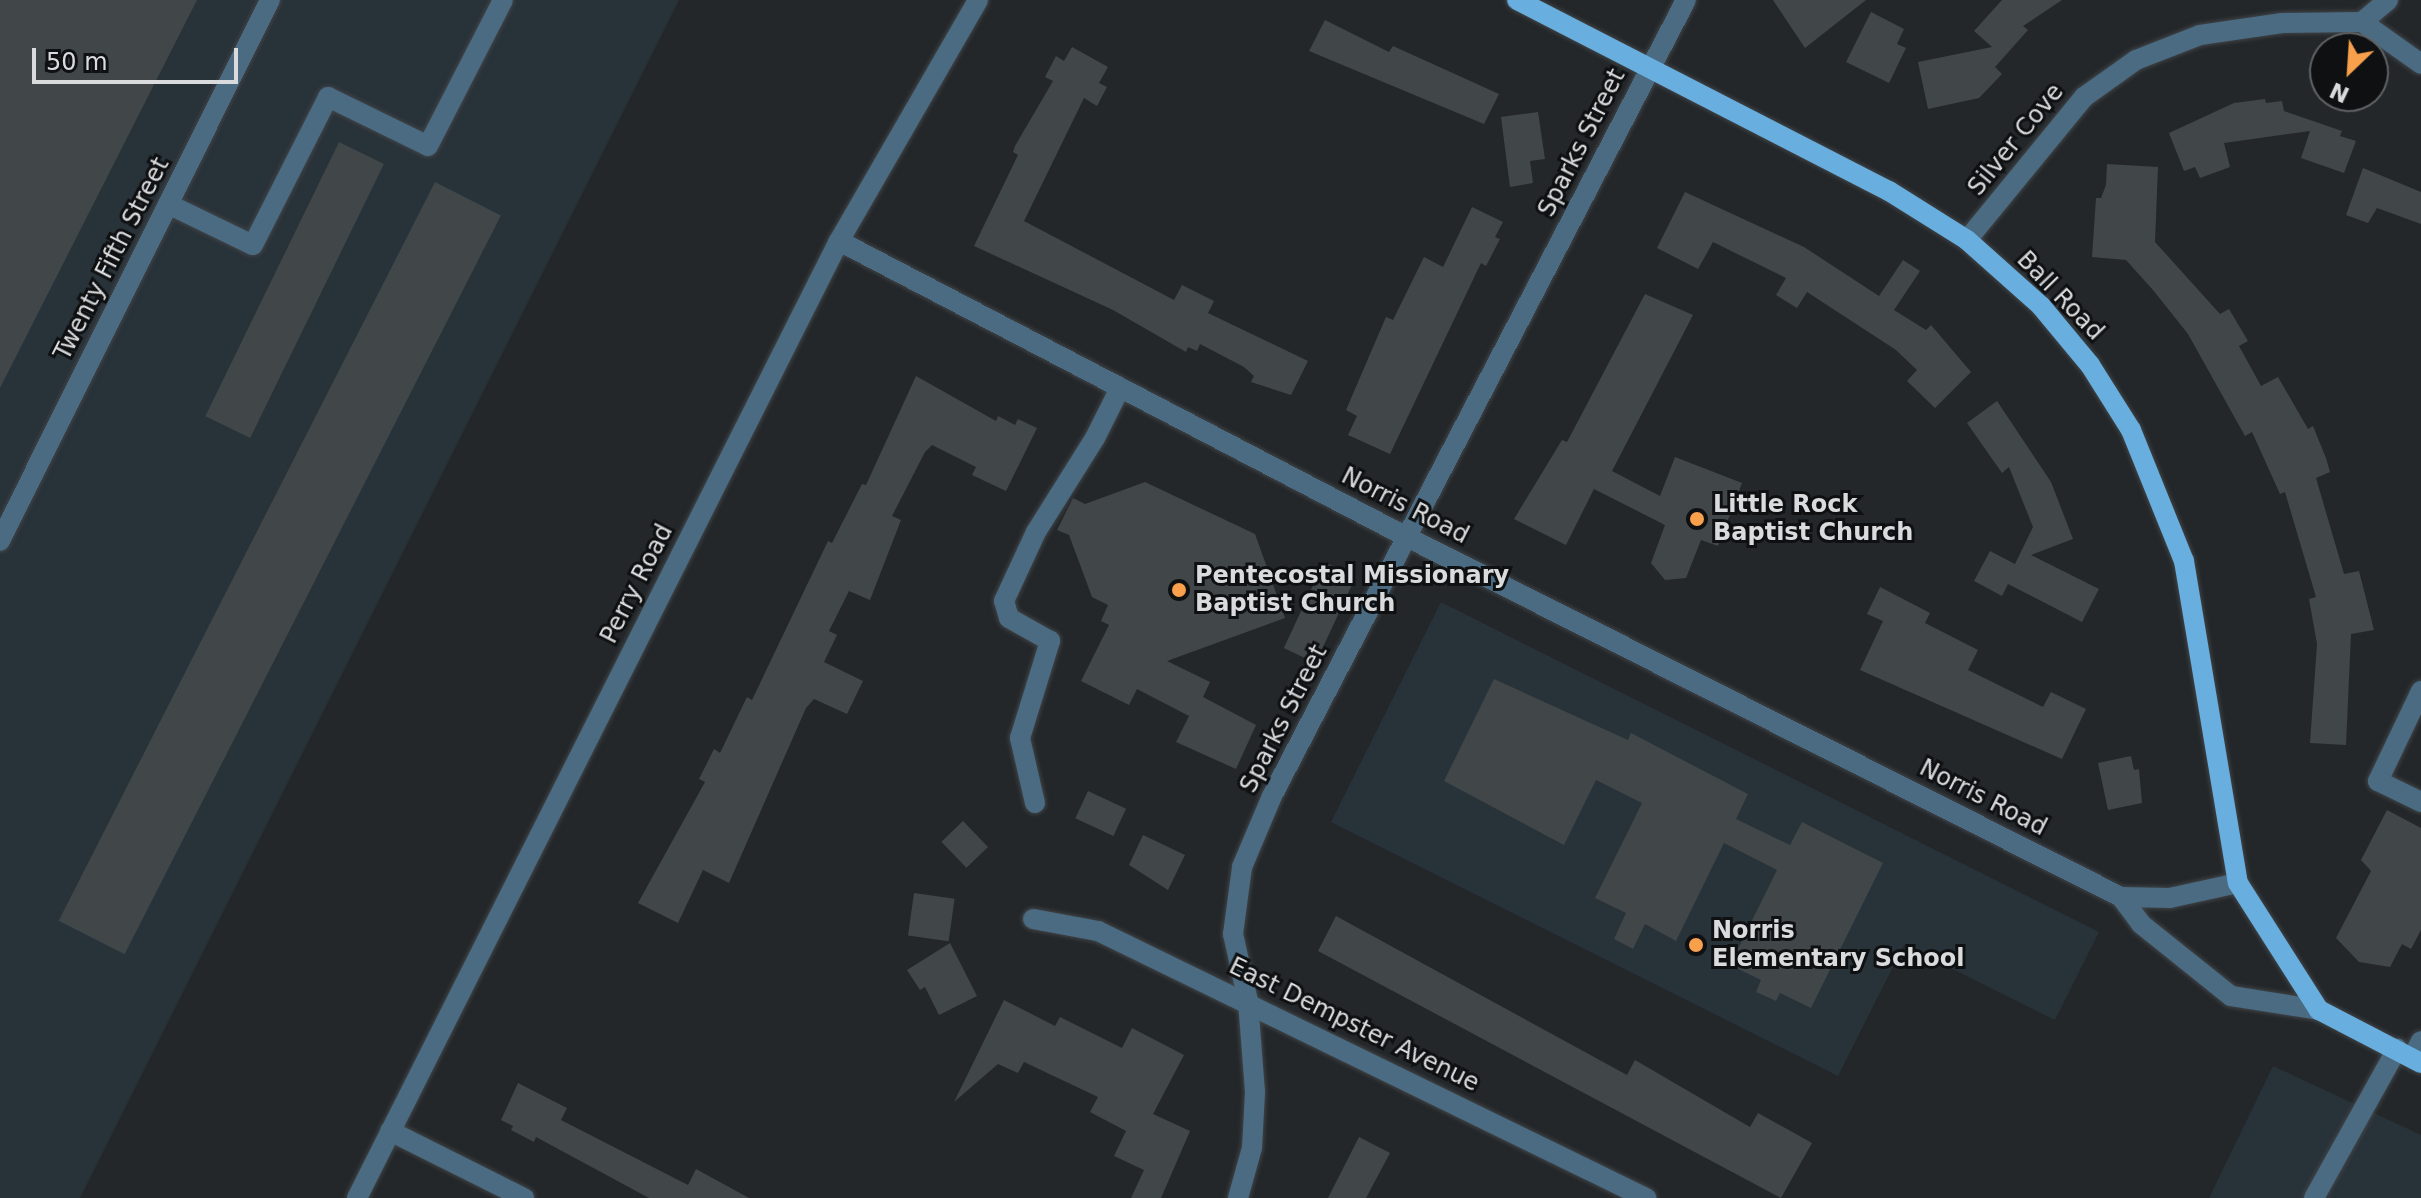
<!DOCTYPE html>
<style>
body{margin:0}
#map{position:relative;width:2421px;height:1198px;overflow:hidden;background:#23272a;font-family:"DejaVu Sans",sans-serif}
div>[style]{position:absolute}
.built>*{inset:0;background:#283239}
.building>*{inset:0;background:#414649;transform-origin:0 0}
.roads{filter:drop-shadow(0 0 2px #404447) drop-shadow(0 0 2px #404447)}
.minor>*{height:20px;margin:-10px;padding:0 10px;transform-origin:10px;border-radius:10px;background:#4a6b82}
.major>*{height:20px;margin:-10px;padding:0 10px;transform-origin:10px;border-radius:10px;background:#68aede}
.dots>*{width:22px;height:22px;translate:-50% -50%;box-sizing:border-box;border:4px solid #0e1011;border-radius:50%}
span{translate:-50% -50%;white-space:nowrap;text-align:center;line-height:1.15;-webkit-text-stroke:6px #0e1011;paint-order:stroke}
.street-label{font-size:24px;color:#d9dbdd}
.poi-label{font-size:24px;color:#d9dbdd;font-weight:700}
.left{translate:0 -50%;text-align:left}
.north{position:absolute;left:2309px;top:32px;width:80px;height:80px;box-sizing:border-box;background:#0e1011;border:2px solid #5f6163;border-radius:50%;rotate:205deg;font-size:22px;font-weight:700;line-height:32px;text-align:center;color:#d9dbdd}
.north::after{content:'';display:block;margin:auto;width:28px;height:36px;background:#f8a04b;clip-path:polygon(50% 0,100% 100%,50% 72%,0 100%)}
.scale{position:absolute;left:32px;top:48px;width:206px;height:36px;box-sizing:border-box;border:4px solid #d9dbdd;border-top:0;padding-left:10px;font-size:24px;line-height:28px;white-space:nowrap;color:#d9dbdd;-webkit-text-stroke:6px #0e1011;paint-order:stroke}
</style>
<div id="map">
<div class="built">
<i style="clip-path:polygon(0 0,679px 0,80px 1198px,0 1198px)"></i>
<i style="clip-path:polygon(1441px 602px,2099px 932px,2055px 1020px,1904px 945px,1838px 1076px,1331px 822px)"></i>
<i style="clip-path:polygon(2273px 1066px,2421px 1135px,2421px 1198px,2209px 1198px)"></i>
</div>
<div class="building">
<i style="clip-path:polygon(0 0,197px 0,0 388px)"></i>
<i style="clip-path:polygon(1773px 0,1866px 0,1805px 48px)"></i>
<i style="clip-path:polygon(2002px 0,2062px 0,2023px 26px,2028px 30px,1995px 67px,2002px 74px,1979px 98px,1928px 109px,1918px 62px,1992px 47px,1974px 31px)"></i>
<i style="clip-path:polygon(1871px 12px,1904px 29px,1897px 44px,1906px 48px,1889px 83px,1846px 62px)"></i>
<i style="clip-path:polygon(1325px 20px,1389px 52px,1393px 46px,1499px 94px,1484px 124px,1309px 51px)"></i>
<i style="clip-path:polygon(1072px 47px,1108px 67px,1099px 83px,1107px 87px,1097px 106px,1084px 98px,1024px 221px,1174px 300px,1182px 285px,1214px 301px,1208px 313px,1308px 361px,1291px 395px,1251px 382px,1254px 376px,1244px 367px,1200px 344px,1197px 351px,1188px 347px,1186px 352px,1113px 310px,974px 246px,1018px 155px,1013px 152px,1015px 146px,1053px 81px,1045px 77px,1056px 56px,1064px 61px)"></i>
<i style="clip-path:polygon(2265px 99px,2266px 103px,2282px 101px,2284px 111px,2342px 131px,2340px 136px,2356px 141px,2344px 173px,2301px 158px,2310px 131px,2224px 143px,2230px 167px,2200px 178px,2195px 167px,2184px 171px,2169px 133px,2234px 103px)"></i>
<i style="clip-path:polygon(1538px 112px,1545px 159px,1530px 161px,1533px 183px,1510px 187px,1501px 117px)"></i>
<i style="left:339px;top:142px;width:50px;height:305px;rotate:26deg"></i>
<i style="clip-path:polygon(2107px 164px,2158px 167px,2155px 242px,2220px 314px,2229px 309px,2248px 341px,2239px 346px,2261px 386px,2278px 377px,2308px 429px,2313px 426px,2326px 458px,2330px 472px,2316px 478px,2344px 574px,2359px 571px,2374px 630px,2351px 634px,2346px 745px,2310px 743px,2317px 644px,2309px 599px,2316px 597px,2285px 492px,2280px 494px,2252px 432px,2245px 436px,2188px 334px,2153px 290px,2126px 260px,2092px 257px,2096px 198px,2101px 198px,2106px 185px)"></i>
<i style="clip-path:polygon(2363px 168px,2421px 192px,2421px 224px,2377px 208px,2368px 223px,2346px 215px)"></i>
<i style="left:435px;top:182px;width:74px;height:829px;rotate:27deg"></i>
<i style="clip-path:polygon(1685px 192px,1804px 247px,1879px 296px,1903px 260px,1920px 271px,1894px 310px,1926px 330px,1931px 325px,1971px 372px,1935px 408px,1907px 381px,1917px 370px,1896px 350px,1807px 292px,1797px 308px,1776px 295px,1786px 278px,1713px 242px,1698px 269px,1657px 248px)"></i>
<i style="clip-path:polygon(1472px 207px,1503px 222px,1495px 237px,1500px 239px,1486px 266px,1481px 263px,1390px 454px,1348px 435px,1357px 416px,1346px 410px,1386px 317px,1393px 320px,1424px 257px,1443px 267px)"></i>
<i style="clip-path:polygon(1645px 294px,1693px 315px,1612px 471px,1660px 496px,1675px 457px,1742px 483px,1718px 546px,1701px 540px,1686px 578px,1665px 580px,1651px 563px,1665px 525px,1594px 489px,1566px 545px,1514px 519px,1562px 440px,1567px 442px)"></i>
<i style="clip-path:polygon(916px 376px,996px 421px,998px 416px,1015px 425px,1018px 419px,1037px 428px,1006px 491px,972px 475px,976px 467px,932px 445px,925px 452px,892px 516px,901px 520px,870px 600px,849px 591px,829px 631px,837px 635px,824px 662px,863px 681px,847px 714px,814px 699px,806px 708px,729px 883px,703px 870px,678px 923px,638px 903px,705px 782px,699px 779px,714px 749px,720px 753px,747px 697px,752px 700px,828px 541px,832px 543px,862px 484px,866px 485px)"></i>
<i style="clip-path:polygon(1997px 401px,2051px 482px,2073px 539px,2031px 555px,2099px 589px,2082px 622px,2008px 584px,2002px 596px,1974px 581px,1990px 551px,2015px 564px,2033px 527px,2009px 467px,2002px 473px,1967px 423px)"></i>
<i style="clip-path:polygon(1145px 482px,1255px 534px,1285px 618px,1167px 661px,1210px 682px,1203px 697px,1256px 725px,1236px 769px,1176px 742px,1189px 716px,1137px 689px,1129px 705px,1081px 681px,1109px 625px,1101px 621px,1108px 605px,1092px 597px,1069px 535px,1057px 530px,1073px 498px,1085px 504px)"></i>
<i style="left:1324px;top:562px;width:35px;height:95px;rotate:25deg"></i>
<i style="clip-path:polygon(1880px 587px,1930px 613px,1925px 623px,1978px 650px,1968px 670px,2043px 707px,2051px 692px,2086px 709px,2062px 759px,1860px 670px,1883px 621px,1867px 614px)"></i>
<i style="clip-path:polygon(1494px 679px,1628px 740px,1631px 733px,1748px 794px,1736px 819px,1790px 845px,1802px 822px,1883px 863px,1811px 1008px,1780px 993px,1776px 1001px,1756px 992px,1761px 980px,1730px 965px,1777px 870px,1724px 843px,1676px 941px,1645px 924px,1633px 949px,1614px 939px,1626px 913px,1595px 898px,1642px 803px,1596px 780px,1564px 845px,1444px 781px)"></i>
<i style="clip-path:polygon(2131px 756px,2134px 770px,2139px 769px,2142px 803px,2108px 810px,2098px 763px)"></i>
<i style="left:1088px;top:791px;width:42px;height:30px;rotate:25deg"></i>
<i style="clip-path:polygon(2387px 810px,2421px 828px,2421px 930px,2411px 949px,2402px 944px,2390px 967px,2359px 962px,2336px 938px,2371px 871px,2361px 860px)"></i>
<i style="left:963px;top:821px;width:36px;height:30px;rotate:46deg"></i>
<i style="clip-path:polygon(1143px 835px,1185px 855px,1168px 890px,1129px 865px)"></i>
<i style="left:914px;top:893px;width:41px;height:43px;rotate:8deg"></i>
<i style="clip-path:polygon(1336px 916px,1627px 1075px,1635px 1060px,1750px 1127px,1758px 1113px,1812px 1143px,1781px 1198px,1318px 951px)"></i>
<i style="clip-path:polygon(950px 943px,977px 996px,939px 1015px,925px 987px,920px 990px,907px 970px)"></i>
<i style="clip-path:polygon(1004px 1000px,1055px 1026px,1060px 1017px,1122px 1048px,1132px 1028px,1184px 1055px,1153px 1114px,1190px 1131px,1161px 1198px,1131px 1198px,1144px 1170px,1114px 1156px,1126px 1131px,1090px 1112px,1098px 1097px,1024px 1062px,1018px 1073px,998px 1064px,954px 1102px)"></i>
<i style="clip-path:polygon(518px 1083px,567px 1108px,561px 1120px,688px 1185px,696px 1169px,749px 1198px,649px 1198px,536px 1137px,534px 1142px,511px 1130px,513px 1126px,501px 1120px)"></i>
<i style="clip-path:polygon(1359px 1137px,1390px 1153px,1366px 1198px,1328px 1198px)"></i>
</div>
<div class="roads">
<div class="minor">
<i style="left:2362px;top:22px;width:34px;rotate:-40deg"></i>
<i style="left:168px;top:204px;width:94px;rotate:25.8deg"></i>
<i style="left:253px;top:245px;width:166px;rotate:-63.1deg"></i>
<i style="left:328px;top:97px;width:111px;rotate:26.1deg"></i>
<i style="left:428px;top:146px;width:164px;rotate:-62.8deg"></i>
<i style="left:1967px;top:240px;width:185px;rotate:-50.7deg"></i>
<i style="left:2084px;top:97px;width:64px;rotate:-35.4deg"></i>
<i style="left:2136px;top:60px;width:69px;rotate:-21.3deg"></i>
<i style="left:2200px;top:35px;width:83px;rotate:-8.3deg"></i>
<i style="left:2282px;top:23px;width:80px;rotate:-0.7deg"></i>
<i style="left:2362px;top:22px;width:72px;rotate:35.4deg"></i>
<i style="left:839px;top:241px;width:640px;rotate:27.53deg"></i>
<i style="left:1407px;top:537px;width:800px;rotate:26.76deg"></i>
<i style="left:0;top:541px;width:605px;rotate:-63.48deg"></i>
<i style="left:2421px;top:691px;width:100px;rotate:115.5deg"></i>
<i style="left:2378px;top:781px;width:48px;rotate:26deg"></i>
<i style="left:1035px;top:803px;width:67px;rotate:-103deg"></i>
<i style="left:1020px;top:738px;width:102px;rotate:-72.8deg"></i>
<i style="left:1050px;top:641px;width:47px;rotate:-150.7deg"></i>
<i style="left:1009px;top:618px;width:18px;rotate:-106deg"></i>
<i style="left:1004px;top:601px;width:76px;rotate:-65.1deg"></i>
<i style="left:1036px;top:532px;width:111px;rotate:-57.9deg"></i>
<i style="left:1095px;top:438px;width:56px;rotate:-63.4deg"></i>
<i style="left:2238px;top:883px;width:70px;rotate:167.6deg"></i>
<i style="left:2170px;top:898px;width:49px;rotate:-178.8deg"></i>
<i style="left:2121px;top:897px;width:34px;rotate:53deg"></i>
<i style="left:2141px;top:924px;width:115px;rotate:38.7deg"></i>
<i style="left:2231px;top:996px;width:89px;rotate:9deg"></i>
<i style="left:1033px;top:919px;width:66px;rotate:10.5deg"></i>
<i style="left:1098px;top:931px;width:610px;rotate:25.98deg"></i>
<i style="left:2412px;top:1058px;width:19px;rotate:-62deg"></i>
<i style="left:390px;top:1131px;width:150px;rotate:26.6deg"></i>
<i style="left:357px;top:1198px;width:1072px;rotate:-63.27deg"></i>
<i style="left:839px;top:241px;width:278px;rotate:-60deg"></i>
<i style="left:1238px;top:1198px;width:52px;rotate:-74.4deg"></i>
<i style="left:1252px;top:1148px;width:56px;rotate:-86.9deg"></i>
<i style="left:1255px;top:1092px;width:91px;rotate:-94.4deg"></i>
<i style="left:1248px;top:1001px;width:69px;rotate:-102.6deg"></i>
<i style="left:1233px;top:934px;width:68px;rotate:-82.3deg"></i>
<i style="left:1242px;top:867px;width:77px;rotate:-67.1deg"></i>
<i style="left:1272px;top:796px;width:897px;rotate:-62.52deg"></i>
<i style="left:2314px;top:1198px;width:171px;rotate:-60.9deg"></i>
</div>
<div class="major">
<i style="left:1517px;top:0;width:418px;rotate:27.2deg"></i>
<i style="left:1889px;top:191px;width:92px;rotate:32.1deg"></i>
<i style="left:1967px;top:240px;width:99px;rotate:41.7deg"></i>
<i style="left:2041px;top:306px;width:77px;rotate:50.3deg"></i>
<i style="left:2090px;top:365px;width:77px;rotate:57.8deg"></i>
<i style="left:2131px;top:430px;width:141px;rotate:68deg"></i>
<i style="left:2184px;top:561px;width:326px;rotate:80.5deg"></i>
<i style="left:2238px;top:883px;width:151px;rotate:57.5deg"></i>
<i style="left:2319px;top:1010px;width:115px;rotate:27.5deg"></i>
</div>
</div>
<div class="dots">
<i style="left:1697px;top:519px;background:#f8a04b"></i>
<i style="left:1179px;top:590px;background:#f8a04b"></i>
<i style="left:1696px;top:945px;background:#f8a04b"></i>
</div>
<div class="street-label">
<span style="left:2016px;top:140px;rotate:-51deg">Silver Cove</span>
<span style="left:1582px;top:143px;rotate:-63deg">Sparks Street</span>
<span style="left:112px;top:259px;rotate:-63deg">Twenty Fifth Street</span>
<span style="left:2060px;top:296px;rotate:46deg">Ball Road</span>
<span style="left:1405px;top:506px;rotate:27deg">Norris Road</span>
<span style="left:637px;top:584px;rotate:-63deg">Perry Road</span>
<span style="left:1284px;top:719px;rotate:-63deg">Sparks Street</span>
<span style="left:1983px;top:798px;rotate:27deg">Norris Road</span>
<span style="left:1354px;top:1025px;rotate:26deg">East Dempster Avenue</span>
</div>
<div class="poi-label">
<span class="left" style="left:1713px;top:519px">Little Rock<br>Baptist Church</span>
<span class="left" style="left:1195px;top:590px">Pentecostal Missionary<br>Baptist Church</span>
<span class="left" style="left:1712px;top:945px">Norris<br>Elementary School</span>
</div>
<div class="north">N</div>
<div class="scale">50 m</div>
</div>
